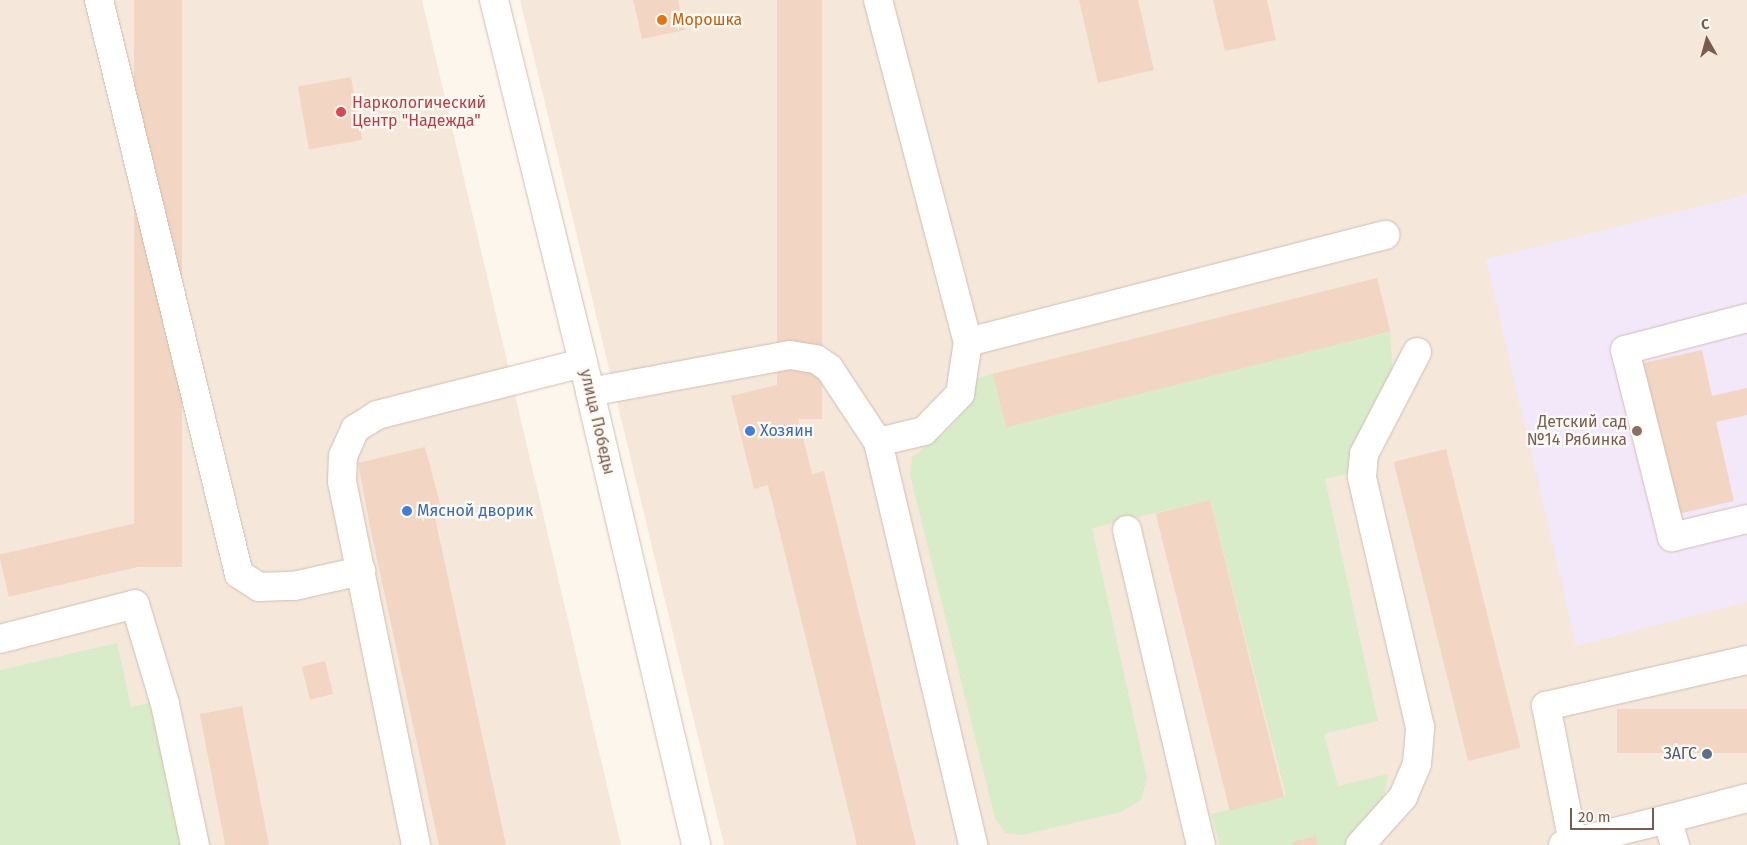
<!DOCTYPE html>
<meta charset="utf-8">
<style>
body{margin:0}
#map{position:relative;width:1747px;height:845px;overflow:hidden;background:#fdf6ec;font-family:"Fira Sans",sans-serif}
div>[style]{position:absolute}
.residential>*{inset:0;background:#f5e8da}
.education>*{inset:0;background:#f3e8fa}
.green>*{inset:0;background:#d8ecc9}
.building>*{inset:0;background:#f3d5c3;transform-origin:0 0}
.roads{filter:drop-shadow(0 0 1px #d1beb0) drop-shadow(0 0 1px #d1beb0)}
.minor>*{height:28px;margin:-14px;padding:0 14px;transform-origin:14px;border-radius:14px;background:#fff}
.dots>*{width:14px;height:14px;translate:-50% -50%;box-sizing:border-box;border:2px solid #fffaf3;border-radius:50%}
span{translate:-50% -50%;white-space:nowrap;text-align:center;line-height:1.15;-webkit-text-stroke:4.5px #fffaf3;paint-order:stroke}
.food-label{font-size:16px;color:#c56008}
.left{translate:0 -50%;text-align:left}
.health-label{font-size:16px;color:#be3a42}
.street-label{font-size:16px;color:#7a5c4d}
.education-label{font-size:16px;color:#785e54}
.right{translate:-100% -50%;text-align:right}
.shop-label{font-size:16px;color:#366cbe}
.service-label{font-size:16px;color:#4e5e75}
.north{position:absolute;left:1682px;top:15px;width:50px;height:50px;-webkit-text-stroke:4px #fffaf3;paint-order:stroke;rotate:353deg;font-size:14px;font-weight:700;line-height:20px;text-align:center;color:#7a5c4d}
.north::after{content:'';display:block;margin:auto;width:18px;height:22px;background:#7a5c4d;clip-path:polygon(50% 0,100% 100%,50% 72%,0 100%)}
.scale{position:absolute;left:1570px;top:808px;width:84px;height:22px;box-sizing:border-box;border:2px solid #7a5c4d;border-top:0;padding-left:6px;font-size:15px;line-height:18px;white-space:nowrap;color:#7a5c4d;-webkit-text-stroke:4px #fffaf3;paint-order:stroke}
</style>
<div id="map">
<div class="residential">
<i style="clip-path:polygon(0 0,422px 0,621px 845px,0 845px)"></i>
<i style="clip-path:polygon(520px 0,1747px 0,1747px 845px,724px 845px)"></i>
</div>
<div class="education">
<i style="clip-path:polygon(1747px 195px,1747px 602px,1576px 646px,1486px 259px)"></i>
</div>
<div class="green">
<i style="clip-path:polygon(1390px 331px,1393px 373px,1352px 473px,1325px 479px,1378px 721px,1324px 734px,1338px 786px,1388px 774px,1384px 797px,1347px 845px,1220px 845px,1211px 814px,1286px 796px,1210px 500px,1092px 528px,1147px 778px,1141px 800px,1121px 812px,1022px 835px,1005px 833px,995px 818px,910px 475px,912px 457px,948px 430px,969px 404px,975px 380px,993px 373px,1007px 426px)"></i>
<i style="clip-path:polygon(117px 643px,131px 707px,154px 702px,187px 845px,0 845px,0 670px)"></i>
</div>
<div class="building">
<i style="left:134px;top:0;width:48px;height:567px"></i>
<i style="clip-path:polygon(633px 0,678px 0,685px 30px,642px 39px)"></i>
<i style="left:777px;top:0;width:45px;height:419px"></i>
<i style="clip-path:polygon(1079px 0,1138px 0,1154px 70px,1098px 83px)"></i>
<i style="clip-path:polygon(1213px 0,1267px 0,1276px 40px,1225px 51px)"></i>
<i style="left:351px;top:77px;width:64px;height:54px;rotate:80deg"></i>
<i style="left:1377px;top:278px;width:55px;height:396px;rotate:76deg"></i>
<i style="clip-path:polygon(1702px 350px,1712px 396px,1747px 388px,1747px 415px,1716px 422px,1734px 501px,1678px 514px,1643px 363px)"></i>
<i style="clip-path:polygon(789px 382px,812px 474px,824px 471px,916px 845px,857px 845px,768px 485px,754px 489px,731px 396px)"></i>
<i style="clip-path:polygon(425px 447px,442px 511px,434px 513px,506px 845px,439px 845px,370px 527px,358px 463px)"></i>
<i style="left:1446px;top:449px;width:308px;height:54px;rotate:76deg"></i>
<i style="left:1210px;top:500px;width:306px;height:56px;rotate:76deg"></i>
<i style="left:154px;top:519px;width:43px;height:159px;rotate:77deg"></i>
<i style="left:325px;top:661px;width:34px;height:24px;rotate:76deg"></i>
<i style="left:242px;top:706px;width:142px;height:43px;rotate:79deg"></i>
<i style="left:1747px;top:709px;width:44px;height:130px;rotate:90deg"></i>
<i style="clip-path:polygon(1316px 836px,1318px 845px,1293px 845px,1292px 842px)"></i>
</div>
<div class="roads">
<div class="minor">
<i style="left:99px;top:0;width:591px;rotate:76.29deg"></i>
<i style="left:239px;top:574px;width:24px;rotate:33deg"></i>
<i style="left:259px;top:587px;width:35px;rotate:-2deg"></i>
<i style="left:294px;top:586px;width:69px;rotate:-12.6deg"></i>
<i style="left:494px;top:0;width:404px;rotate:76.2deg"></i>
<i style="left:590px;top:392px;width:465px;rotate:76.8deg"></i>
<i style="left:878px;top:0;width:354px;rotate:75.3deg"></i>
<i style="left:968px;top:342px;width:431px;rotate:-14.4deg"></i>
<i style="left:1747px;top:318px;width:126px;rotate:165.3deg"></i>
<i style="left:1625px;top:350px;width:193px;rotate:75.9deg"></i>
<i style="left:1672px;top:537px;width:77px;rotate:-13.5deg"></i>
<i style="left:590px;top:392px;width:203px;rotate:-10.5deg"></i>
<i style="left:790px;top:355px;width:26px;rotate:9deg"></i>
<i style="left:816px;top:359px;width:16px;rotate:35deg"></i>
<i style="left:829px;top:368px;width:89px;rotate:56.5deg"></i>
<i style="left:878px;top:442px;width:414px;rotate:76.7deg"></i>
<i style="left:878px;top:442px;width:47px;rotate:-13.4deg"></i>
<i style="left:924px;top:431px;width:52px;rotate:-45.8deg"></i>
<i style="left:960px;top:394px;width:53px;rotate:-81.3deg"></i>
<i style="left:1127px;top:530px;width:324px;rotate:76.8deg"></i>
<i style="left:0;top:639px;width:139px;rotate:-14.5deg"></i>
<i style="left:135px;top:604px;width:104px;rotate:73.3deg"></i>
<i style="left:165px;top:704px;width:144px;rotate:78deg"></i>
<i style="left:1573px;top:843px;width:140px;rotate:-101.1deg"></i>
<i style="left:1546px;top:706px;width:206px;rotate:-12.9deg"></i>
<i style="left:416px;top:845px;width:370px;rotate:-101.5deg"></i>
<i style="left:342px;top:482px;width:26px;rotate:-88deg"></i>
<i style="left:343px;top:456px;width:30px;rotate:-66deg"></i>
<i style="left:355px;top:429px;width:26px;rotate:-32deg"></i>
<i style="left:377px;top:415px;width:212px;rotate:-14.2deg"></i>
<i style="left:1360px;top:845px;width:64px;rotate:-48.1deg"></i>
<i style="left:1403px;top:797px;width:36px;rotate:-67deg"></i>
<i style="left:1417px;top:764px;width:37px;rotate:-85deg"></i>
<i style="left:1420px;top:727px;width:257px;rotate:-103.1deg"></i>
<i style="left:1362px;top:477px;width:23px;rotate:-85deg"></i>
<i style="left:1364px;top:454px;width:115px;rotate:-62.5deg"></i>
<i style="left:1563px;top:845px;width:107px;rotate:-14deg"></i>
<i style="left:1675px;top:845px;width:27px;rotate:-107deg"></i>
<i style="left:1667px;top:819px;width:83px;rotate:-14.7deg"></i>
</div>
</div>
<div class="dots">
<i style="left:662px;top:20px;background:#e8710a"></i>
<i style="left:341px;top:112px;background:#e0444e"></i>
<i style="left:750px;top:431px;background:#3f7fe0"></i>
<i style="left:1637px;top:431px;background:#8d6e63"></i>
<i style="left:407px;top:511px;background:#3f7fe0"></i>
<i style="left:1707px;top:754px;background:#5c6f8a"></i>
</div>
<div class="food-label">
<span class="left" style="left:672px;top:20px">Морошка</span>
</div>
<div class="health-label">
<span class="left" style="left:352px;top:112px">Наркологический<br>Центр "Надежда"</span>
</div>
<div class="street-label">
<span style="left:597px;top:422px;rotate:77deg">улица Победы</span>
</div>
<div class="education-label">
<span class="right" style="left:1627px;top:431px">Детский сад<br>№14 Рябинка</span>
</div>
<div class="shop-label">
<span class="left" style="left:760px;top:431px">Хозяин</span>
<span class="left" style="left:417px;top:511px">Мясной дворик</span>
</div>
<div class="service-label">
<span class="right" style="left:1697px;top:754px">ЗАГС</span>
</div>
<div class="north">С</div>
<div class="scale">20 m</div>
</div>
